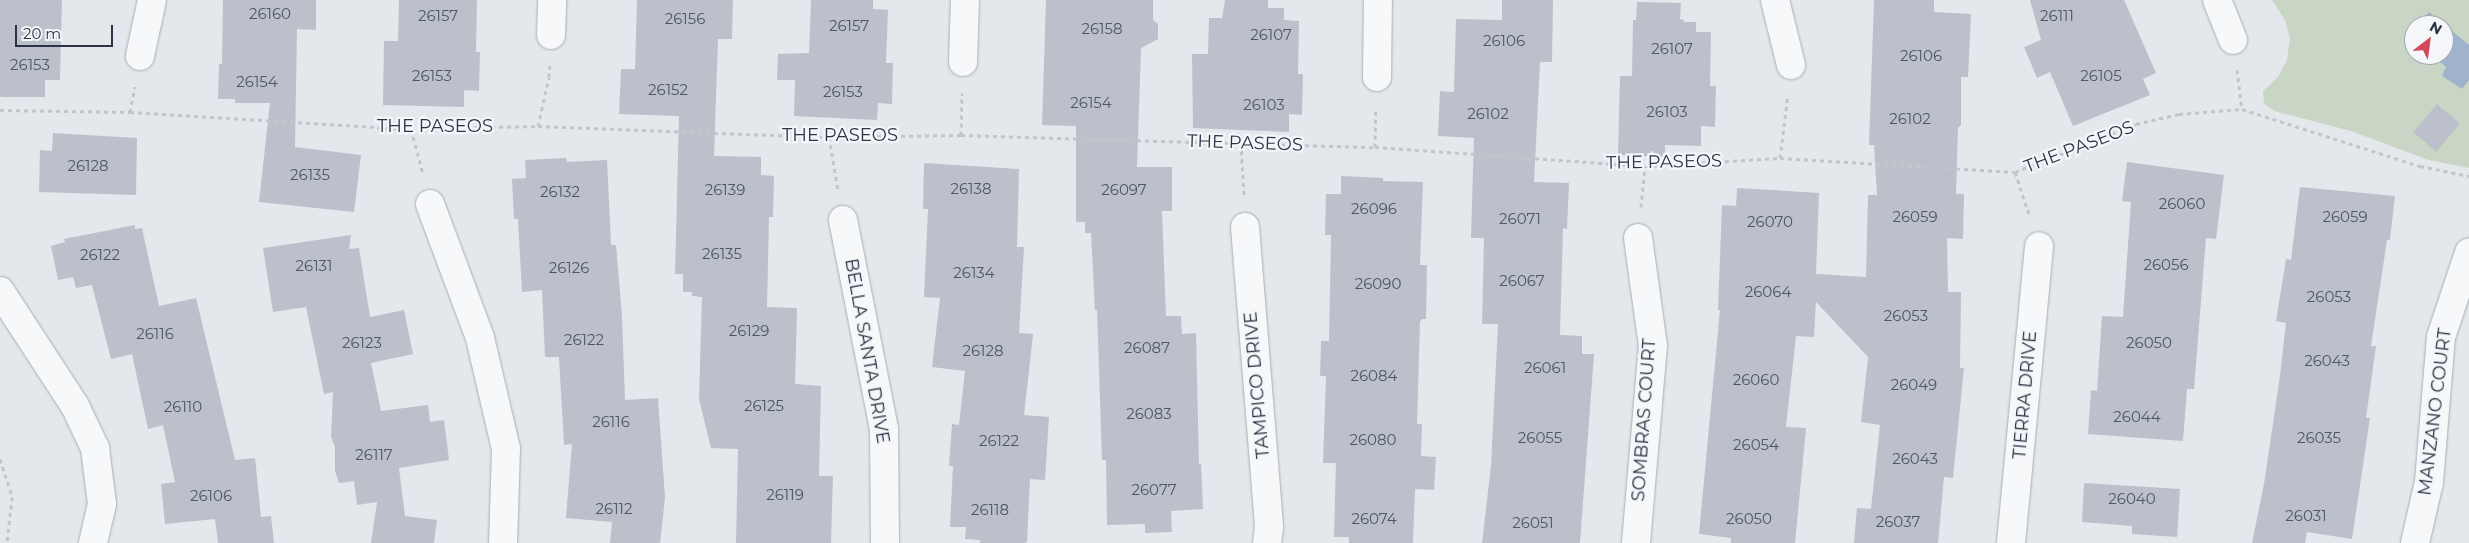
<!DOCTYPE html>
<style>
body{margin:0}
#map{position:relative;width:2469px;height:543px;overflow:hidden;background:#e4e7ec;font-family:Montserrat,sans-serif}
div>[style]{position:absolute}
.green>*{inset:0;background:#c9d6c5}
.water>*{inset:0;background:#9fb4cc}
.building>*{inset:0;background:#bbc0ca;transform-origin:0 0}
.path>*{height:3px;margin-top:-1.5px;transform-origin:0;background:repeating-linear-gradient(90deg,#c2c5cb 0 4px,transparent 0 8px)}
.roads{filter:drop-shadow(0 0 1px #a9aeb7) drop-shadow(0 0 1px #a9aeb7)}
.street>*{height:28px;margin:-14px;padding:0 14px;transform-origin:14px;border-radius:14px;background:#f7f8fa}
span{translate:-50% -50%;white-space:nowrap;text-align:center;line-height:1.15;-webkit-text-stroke:4.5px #f4f6f9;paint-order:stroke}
.number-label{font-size:15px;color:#4f5766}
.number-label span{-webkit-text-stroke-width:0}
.street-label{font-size:18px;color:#2b3445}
.north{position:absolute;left:2404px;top:15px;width:50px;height:50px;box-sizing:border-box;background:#f4f6f9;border:1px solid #a4a8b1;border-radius:50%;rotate:30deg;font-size:14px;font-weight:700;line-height:20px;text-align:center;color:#2b3445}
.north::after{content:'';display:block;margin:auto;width:18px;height:22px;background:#d1495b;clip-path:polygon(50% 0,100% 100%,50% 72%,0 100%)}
.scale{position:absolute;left:15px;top:25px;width:98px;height:22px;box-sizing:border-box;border:2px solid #2b3445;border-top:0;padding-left:6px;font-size:15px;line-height:18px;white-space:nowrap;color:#2b3445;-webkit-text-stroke:4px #f4f6f9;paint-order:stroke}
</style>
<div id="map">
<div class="green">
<i style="clip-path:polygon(evenodd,2272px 0,2469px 0,2469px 168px,2429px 160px,2351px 131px,2274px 111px,2264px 103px,2263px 91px,2278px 77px,2287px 60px,2290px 38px,2285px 20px,2272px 0,2414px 25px,2444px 25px,2444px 55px,2414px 55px,2414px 25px)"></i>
</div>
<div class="water">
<i style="clip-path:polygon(2429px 12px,2469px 45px,2469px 80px,2462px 89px,2442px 76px,2446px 67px,2432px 55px,2444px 55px,2444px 25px,2417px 25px)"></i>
</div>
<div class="building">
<i style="clip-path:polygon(0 0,62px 0,60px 80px,45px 80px,45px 97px,1px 97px,0 95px)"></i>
<i style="clip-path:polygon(223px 0,316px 0,316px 30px,297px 29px,295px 147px,361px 155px,354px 212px,259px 202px,270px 103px,235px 103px,235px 99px,218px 99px,219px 64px,222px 64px)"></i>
<i style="clip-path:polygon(399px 0,477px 0,476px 52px,480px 52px,479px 91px,464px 90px,464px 107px,383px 105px,384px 41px,398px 41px)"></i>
<i style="clip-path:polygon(637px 0,733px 0,732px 39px,718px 39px,714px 156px,761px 157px,761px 175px,774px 176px,773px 217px,769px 217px,767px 307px,797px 308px,795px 384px,821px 386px,819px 476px,833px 476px,831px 543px,736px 543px,738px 449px,711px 448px,699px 399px,702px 297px,692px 296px,692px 292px,683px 292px,683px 274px,675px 274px,679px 116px,619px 114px,621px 69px,635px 69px)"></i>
<i style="clip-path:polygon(811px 0,873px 0,873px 9px,888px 10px,886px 63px,893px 63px,892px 104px,878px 103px,877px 120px,794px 116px,795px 80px,777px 80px,778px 54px,809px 53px)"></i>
<i style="clip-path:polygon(1046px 0,1153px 0,1153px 20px,1158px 24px,1158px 39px,1141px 48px,1137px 167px,1172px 167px,1172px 211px,1162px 211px,1166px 316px,1181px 316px,1182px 334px,1196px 333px,1199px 464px,1201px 464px,1203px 509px,1171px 511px,1172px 532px,1145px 533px,1145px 524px,1107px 525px,1106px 460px,1102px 460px,1097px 310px,1095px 310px,1091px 233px,1085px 233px,1085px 222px,1076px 222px,1076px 126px,1042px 125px)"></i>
<i style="clip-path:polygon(1225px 0,1268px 0,1268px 8px,1284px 8px,1284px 20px,1299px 21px,1298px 74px,1303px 74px,1302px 115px,1289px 114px,1289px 132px,1193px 128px,1192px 54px,1208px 54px,1209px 18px,1222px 18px)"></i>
<i style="clip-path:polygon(1502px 0,1553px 0,1552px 62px,1540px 62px,1534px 182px,1569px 183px,1567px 229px,1563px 228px,1560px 335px,1582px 336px,1582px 354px,1594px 354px,1580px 543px,1482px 543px,1491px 466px,1498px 324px,1482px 324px,1484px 238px,1471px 238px,1474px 138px,1438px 136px,1440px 91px,1454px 92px,1456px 19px,1502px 20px)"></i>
<i style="clip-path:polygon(1874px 0,1934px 0,1934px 12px,1971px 14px,1968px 77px,1961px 77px,1961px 125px,1958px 128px,1956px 194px,1964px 194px,1963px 239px,1947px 238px,1948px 292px,1961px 292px,1960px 368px,1964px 368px,1953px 478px,1944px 477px,1938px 543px,1854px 543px,1857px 508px,1871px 509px,1880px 425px,1861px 422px,1868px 357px,1816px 302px,1814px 337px,1796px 336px,1786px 427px,1806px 428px,1795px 543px,1731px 543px,1731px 538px,1699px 534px,1720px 310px,1718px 310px,1722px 205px,1736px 206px,1737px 188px,1819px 193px,1816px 274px,1866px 277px,1868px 195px,1877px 195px,1874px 145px,1869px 145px)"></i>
<i style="clip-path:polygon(2030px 0,2124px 0,2156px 73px,2143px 79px,2150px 95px,2073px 126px,2050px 72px,2037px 78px,2024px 47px,2041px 40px)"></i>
<i style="clip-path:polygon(1637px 2px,1681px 3px,1680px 19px,1684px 20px,1684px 22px,1696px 22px,1696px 32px,1711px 32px,1710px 86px,1716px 86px,1715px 127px,1701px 126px,1701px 146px,1665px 145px,1665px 157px,1618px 155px,1620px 76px,1632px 76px,1633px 20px,1636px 20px)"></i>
<i style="left:2437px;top:104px;width:30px;height:37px;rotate:40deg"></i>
<i style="clip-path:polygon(53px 133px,137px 138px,136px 195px,39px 192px,40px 150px,52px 151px)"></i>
<i style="clip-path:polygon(566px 158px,567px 162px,607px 160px,611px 245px,616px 245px,622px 317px,625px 400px,658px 398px,665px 498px,660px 543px,610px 543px,612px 522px,566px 518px,572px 444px,564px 445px,559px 357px,545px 357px,542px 290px,522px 292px,518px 219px,514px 219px,512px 179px,526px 178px,525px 160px)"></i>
<i style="clip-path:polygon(2127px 162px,2224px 175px,2216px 239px,2206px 238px,2194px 389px,2187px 389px,2183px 441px,2088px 434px,2091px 390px,2097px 391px,2102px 316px,2123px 317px,2131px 202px,2122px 201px)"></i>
<i style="clip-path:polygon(924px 163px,1019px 169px,1017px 247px,1024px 247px,1019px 333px,1033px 334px,1024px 415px,1049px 417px,1045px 480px,1030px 479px,1027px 542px,1024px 543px,980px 543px,980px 540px,965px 539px,966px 527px,950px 527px,953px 466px,949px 466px,952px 424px,959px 425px,965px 371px,932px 367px,940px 298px,924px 297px,928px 209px,923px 209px)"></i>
<i style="clip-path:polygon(1341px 176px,1383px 178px,1383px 181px,1423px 182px,1420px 265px,1427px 265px,1426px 319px,1422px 319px,1420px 322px,1417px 424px,1422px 424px,1421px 456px,1436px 457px,1434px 490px,1415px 489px,1413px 543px,1349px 543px,1349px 537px,1334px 537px,1336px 463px,1323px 463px,1326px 376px,1320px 376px,1321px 341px,1329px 341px,1331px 235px,1325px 235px,1326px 194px,1341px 194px)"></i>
<i style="clip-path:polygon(2300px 187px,2395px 196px,2390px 240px,2387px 240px,2371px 346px,2376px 346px,2366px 418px,2370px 418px,2352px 539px,2307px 532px,2305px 543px,2252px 543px,2264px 484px,2280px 376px,2286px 323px,2276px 321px,2286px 259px,2291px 260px)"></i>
<i style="clip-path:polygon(135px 225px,135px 229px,142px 228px,159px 306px,196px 298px,235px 460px,255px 458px,261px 517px,271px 516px,274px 543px,218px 543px,215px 519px,165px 524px,161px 484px,175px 482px,163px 425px,148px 429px,132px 354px,111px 359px,92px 285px,76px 288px,73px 277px,58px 280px,51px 246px,65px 242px,64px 239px)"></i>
<i style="clip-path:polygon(351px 235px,349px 249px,359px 248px,370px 317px,404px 310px,413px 354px,371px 363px,381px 411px,428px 405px,430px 422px,444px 420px,449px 460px,399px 468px,405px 516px,437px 520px,434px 543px,371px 543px,377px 502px,357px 505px,354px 481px,339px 483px,335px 471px,335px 447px,331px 437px,333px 392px,324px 394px,306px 307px,273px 312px,263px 248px)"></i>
<i style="clip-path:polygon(2084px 483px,2180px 489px,2177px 537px,2132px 534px,2132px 526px,2082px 522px)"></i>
</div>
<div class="path">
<i style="left:2237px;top:70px;width:39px;rotate:83deg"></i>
<i style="left:0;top:110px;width:130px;rotate:0.9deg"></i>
<i style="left:130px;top:112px;width:282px;rotate:3.5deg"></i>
<i style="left:411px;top:129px;width:127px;rotate:-1.4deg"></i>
<i style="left:538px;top:126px;width:291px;rotate:2.2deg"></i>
<i style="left:829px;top:137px;width:132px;rotate:-0.9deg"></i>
<i style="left:961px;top:135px;width:414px;rotate:1.7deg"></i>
<i style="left:1375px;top:147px;width:271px;rotate:4deg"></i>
<i style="left:1645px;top:166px;width:135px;rotate:-3.4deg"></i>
<i style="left:1780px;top:158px;width:235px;rotate:3.4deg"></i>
<i style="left:2015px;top:172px;width:130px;rotate:-21.6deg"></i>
<i style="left:2136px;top:124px;width:44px;rotate:-13.1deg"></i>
<i style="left:2179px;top:114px;width:63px;rotate:-4.5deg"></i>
<i style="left:2242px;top:109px;width:187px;rotate:17.8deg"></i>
<i style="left:2420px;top:166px;width:50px;rotate:11.5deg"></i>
<i style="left:130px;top:112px;width:26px;rotate:-79deg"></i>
<i style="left:538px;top:126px;width:50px;rotate:-77.3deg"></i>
<i style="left:549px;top:77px;width:13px;rotate:-86deg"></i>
<i style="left:411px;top:129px;width:47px;rotate:75.1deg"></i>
<i style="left:961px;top:135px;width:42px;rotate:-88.6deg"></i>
<i style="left:829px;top:137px;width:54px;rotate:80.4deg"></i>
<i style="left:1241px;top:143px;width:54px;rotate:86.8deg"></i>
<i style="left:1375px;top:147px;width:39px;rotate:-89deg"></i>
<i style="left:1780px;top:158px;width:64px;rotate:-82.8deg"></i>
<i style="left:2015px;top:172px;width:47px;rotate:71.6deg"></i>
<i style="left:1641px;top:207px;width:41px;rotate:-84.4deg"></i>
<i style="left:0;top:459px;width:40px;rotate:72deg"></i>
<i style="left:12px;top:497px;width:46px;rotate:96.2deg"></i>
</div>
<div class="roads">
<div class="street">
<i style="left:1775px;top:0;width:67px;rotate:76.2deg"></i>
<i style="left:2217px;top:0;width:43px;rotate:68.2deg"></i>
<i style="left:551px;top:35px;width:35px;rotate:-88deg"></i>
<i style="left:140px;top:56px;width:57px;rotate:-77.9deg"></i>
<i style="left:963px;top:62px;width:62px;rotate:-88.2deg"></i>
<i style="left:1377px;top:77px;width:77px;rotate:-89.3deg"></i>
<i style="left:430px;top:204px;width:143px;rotate:69.5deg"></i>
<i style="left:480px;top:338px;width:114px;rotate:76.8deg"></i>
<i style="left:506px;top:449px;width:94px;rotate:91.8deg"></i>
<i style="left:843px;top:220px;width:213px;rotate:78.9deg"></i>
<i style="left:884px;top:429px;width:114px;rotate:89.5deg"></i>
<i style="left:1245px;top:227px;width:301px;rotate:85.4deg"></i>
<i style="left:1269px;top:527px;width:16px;rotate:97deg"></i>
<i style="left:0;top:291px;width:137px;rotate:56.9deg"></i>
<i style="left:75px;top:406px;width:47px;rotate:64.5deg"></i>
<i style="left:95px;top:448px;width:56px;rotate:82.9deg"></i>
<i style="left:102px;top:504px;width:40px;rotate:103deg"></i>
<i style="left:1636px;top:543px;width:198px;rotate:-85.1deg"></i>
<i style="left:1653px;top:346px;width:109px;rotate:-97.9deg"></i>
<i style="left:2011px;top:543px;width:298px;rotate:-84.6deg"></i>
<i style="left:2415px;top:543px;width:63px;rotate:-77.1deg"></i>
<i style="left:2429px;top:482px;width:145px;rotate:-85.3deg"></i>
<i style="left:2441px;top:337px;width:89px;rotate:-71.6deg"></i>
</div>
</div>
<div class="number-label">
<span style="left:270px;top:14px">26160</span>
<span style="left:438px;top:16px">26157</span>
<span style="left:2057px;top:16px">26111</span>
<span style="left:685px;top:19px">26156</span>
<span style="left:849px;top:26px">26157</span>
<span style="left:1102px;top:29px">26158</span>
<span style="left:1271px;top:35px">26107</span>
<span style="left:1504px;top:41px">26106</span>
<span style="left:1672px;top:49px">26107</span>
<span style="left:1921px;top:56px">26106</span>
<span style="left:30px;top:65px">26153</span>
<span style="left:432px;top:76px">26153</span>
<span style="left:2101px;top:76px">26105</span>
<span style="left:257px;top:82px">26154</span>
<span style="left:668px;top:90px">26152</span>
<span style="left:843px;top:92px">26153</span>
<span style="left:1091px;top:103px">26154</span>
<span style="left:1264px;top:105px">26103</span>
<span style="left:1667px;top:112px">26103</span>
<span style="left:1488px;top:114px">26102</span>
<span style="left:1910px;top:119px">26102</span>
<span style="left:88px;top:166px">26128</span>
<span style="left:310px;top:175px">26135</span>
<span style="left:971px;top:189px">26138</span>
<span style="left:725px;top:190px">26139</span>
<span style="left:1124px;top:190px">26097</span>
<span style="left:560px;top:192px">26132</span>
<span style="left:2182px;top:204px">26060</span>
<span style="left:1374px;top:209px">26096</span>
<span style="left:1915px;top:217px">26059</span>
<span style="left:2345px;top:217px">26059</span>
<span style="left:1520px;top:219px">26071</span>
<span style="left:1770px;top:222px">26070</span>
<span style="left:722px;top:254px">26135</span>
<span style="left:100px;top:255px">26122</span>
<span style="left:2166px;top:265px">26056</span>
<span style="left:314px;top:266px">26131</span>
<span style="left:569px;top:268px">26126</span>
<span style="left:974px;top:273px">26134</span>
<span style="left:1522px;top:281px">26067</span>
<span style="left:1378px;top:284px">26090</span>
<span style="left:1768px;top:292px">26064</span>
<span style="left:2329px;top:297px">26053</span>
<span style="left:1906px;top:316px">26053</span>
<span style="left:749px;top:331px">26129</span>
<span style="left:155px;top:334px">26116</span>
<span style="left:584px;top:340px">26122</span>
<span style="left:362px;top:343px">26123</span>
<span style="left:2149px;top:343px">26050</span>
<span style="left:1147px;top:348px">26087</span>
<span style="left:983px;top:351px">26128</span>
<span style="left:2327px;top:361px">26043</span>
<span style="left:1545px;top:368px">26061</span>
<span style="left:1374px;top:376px">26084</span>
<span style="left:1756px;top:380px">26060</span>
<span style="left:1914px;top:385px">26049</span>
<span style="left:764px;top:406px">26125</span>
<span style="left:183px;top:407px">26110</span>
<span style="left:1149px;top:414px">26083</span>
<span style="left:2137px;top:417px">26044</span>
<span style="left:611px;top:422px">26116</span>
<span style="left:1540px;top:438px">26055</span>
<span style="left:2319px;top:438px">26035</span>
<span style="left:1373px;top:440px">26080</span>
<span style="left:999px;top:441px">26122</span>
<span style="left:1756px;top:445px">26054</span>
<span style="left:374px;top:455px">26117</span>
<span style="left:1915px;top:459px">26043</span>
<span style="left:1154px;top:490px">26077</span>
<span style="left:785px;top:495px">26119</span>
<span style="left:211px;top:496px">26106</span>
<span style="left:2132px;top:499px">26040</span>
<span style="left:614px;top:509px">26112</span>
<span style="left:990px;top:510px">26118</span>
<span style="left:2306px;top:516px">26031</span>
<span style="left:1374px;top:519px">26074</span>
<span style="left:1749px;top:519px">26050</span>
<span style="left:1898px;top:522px">26037</span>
<span style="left:1533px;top:523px">26051</span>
</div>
<div class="street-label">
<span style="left:435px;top:126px">THE PASEOS</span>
<span style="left:840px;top:135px">THE PASEOS</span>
<span style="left:1245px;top:143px;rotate:2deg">THE PASEOS</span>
<span style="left:2079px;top:147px;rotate:-21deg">THE PASEOS</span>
<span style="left:1664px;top:162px;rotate:-1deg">THE PASEOS</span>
<span style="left:867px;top:351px;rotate:80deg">BELLA SANTA DRIVE</span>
<span style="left:1257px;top:385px;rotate:-95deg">TAMPICO DRIVE</span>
<span style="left:2025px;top:395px;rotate:-85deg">TIERRA DRIVE</span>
<span style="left:2435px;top:412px;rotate:-83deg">MANZANO COURT</span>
<span style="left:1644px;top:420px;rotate:-86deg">SOMBRAS COURT</span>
</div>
<div class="north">N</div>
<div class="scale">20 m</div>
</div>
